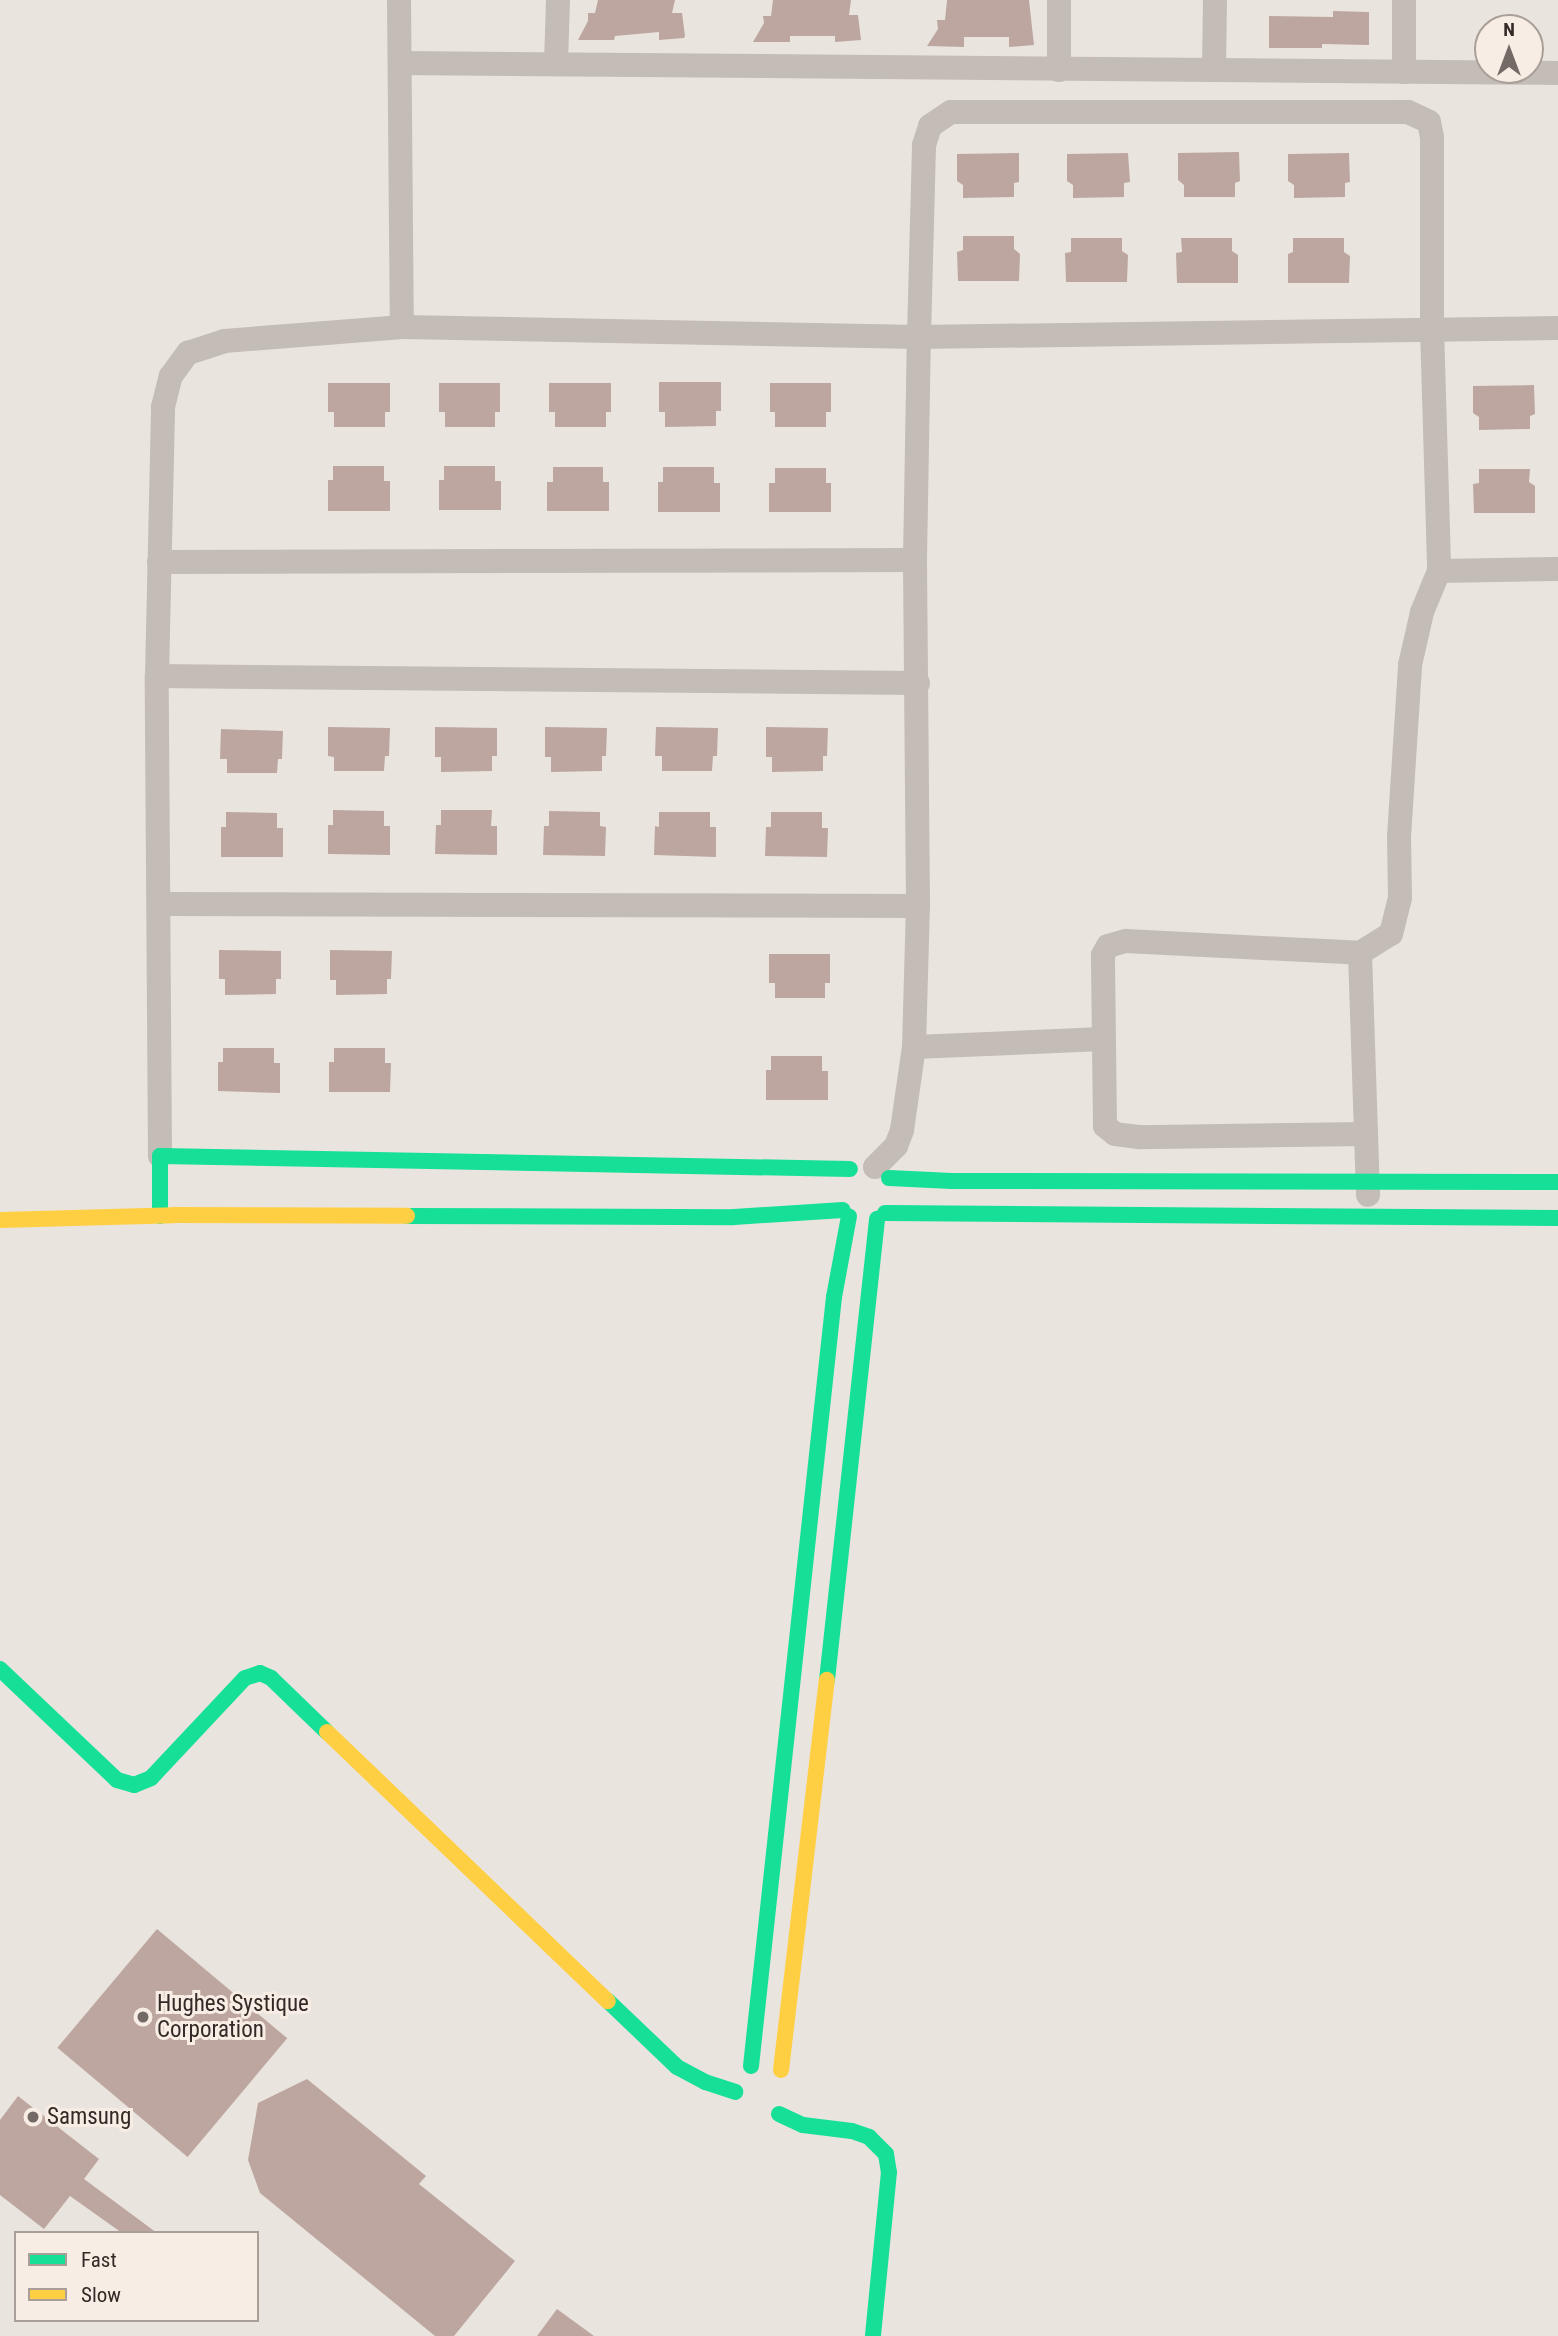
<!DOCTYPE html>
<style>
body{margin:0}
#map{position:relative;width:1558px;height:2336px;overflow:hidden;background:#eae4de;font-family:"Roboto Condensed",sans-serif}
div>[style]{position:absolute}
.building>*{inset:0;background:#bda6a0;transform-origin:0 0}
.street>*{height:24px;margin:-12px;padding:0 12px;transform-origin:12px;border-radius:12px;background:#c4bcb7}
.fast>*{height:16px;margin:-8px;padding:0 8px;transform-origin:8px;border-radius:8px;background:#16e098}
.slow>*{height:16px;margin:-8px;padding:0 8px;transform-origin:8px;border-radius:8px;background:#ffcf43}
.dots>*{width:19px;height:19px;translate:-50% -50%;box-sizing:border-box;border:4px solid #f8ede4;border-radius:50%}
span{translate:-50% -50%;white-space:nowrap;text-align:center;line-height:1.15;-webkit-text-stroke:6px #f8ede4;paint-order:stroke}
.poi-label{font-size:23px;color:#332926}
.left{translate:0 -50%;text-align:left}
.legend{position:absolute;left:14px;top:2231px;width:245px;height:91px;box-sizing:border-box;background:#f8ede4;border:2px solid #a99f98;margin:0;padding:9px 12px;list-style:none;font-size:21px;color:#332926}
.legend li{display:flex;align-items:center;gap:14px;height:35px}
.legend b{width:35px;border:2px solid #a99f98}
.north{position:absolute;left:1474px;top:14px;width:70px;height:70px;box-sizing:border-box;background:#f8ede4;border:2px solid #a99f98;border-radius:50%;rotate:0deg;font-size:19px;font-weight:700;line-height:28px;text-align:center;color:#332926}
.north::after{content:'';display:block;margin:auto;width:24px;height:32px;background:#736a66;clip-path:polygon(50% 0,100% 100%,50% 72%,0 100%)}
</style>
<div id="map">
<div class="building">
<i style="clip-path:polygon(598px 0,675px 0,672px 13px,682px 13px,685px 36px,684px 38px,659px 40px,659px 32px,615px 36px,614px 40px,578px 40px,588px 21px,588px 13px,595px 13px)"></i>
<i style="clip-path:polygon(773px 0,851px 0,849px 15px,858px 15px,861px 40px,835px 42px,835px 36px,790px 36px,790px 42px,753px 42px,764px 23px,763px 16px,771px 16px)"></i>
<i style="clip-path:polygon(947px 0,1029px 0,1034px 45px,1009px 47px,1009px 37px,964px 37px,964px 47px,927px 46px,938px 29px,937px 20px,945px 20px)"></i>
<i style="clip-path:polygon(1333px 11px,1369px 12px,1369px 45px,1322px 44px,1322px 48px,1269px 48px,1269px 16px,1333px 17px)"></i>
<i style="clip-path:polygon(1239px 152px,1240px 181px,1235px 183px,1235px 197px,1184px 197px,1184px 185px,1178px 180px,1178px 153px)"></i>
<i style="clip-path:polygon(1019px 153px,1019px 182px,1014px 183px,1014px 197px,963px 198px,963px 185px,957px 181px,957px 154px)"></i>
<i style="clip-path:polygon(1128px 153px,1130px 182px,1124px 183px,1124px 197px,1073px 198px,1073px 185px,1067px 181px,1067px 154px)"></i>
<i style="clip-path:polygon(1349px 153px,1350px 182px,1345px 183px,1345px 197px,1294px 198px,1294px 185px,1288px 181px,1288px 154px)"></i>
<i style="clip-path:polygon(963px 236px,1014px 236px,1014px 249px,1020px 254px,1019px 281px,958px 281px,957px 252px,963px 250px)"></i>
<i style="clip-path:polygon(1071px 238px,1122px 238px,1122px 251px,1128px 255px,1127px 282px,1066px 282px,1065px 253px,1071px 252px)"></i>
<i style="clip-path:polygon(1181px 238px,1232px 238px,1232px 251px,1238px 255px,1238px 283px,1177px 283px,1176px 253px,1182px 252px)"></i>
<i style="clip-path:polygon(1293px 238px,1344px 238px,1344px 252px,1350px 256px,1349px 283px,1288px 283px,1288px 254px,1293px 252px)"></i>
<i style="clip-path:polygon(659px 382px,721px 382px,721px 411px,716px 411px,716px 426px,665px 427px,665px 412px,659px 412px)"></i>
<i style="clip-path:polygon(328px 383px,390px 383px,390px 412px,385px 412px,385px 427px,334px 427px,334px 412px,328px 412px)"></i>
<i style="clip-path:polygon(439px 383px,500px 383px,500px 412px,495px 412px,495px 427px,445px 427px,445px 412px,439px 412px)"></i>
<i style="clip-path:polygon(549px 383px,611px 383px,611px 412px,606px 412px,606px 427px,555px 427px,555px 412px,549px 412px)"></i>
<i style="clip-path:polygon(770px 383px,831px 383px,831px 412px,826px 412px,826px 427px,775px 427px,775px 412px,770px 412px)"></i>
<i style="clip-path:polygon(1534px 385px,1535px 414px,1530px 416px,1530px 429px,1479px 430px,1479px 417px,1473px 413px,1473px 386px)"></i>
<i style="clip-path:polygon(333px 466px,384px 466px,384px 481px,390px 481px,390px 511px,328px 511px,328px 480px,333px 480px)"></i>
<i style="clip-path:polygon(444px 466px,495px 466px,495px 481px,501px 481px,501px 510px,439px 510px,439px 480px,444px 480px)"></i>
<i style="clip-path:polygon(553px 467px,603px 467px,603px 482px,609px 482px,609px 511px,547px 511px,547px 482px,553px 482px)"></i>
<i style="clip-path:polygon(663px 467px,714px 467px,714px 483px,720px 483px,720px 512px,658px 512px,658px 482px,663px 482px)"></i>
<i style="clip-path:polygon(775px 468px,826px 468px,826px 483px,831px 483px,831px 512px,769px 512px,769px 483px,775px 483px)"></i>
<i style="clip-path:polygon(1479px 469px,1530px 469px,1529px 482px,1535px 486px,1535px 513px,1474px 513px,1473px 484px,1479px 483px)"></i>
<i style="clip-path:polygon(328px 727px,390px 728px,389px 756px,385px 756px,384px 771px,334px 771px,334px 757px,328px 756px)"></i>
<i style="clip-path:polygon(435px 727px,497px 728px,497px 756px,492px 756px,492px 771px,441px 772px,441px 757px,435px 757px)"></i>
<i style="clip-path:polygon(545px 727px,607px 728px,606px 756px,602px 756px,602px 771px,551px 772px,551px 757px,545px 757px)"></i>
<i style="clip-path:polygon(656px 727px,718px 728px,717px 756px,713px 756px,712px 771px,662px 771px,662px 756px,655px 756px)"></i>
<i style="clip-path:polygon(766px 727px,828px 728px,827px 756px,823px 756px,823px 771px,772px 772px,772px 757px,766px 757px)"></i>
<i style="clip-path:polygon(221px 729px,283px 731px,282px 759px,278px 759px,277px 773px,227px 773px,227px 759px,220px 759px)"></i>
<i style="clip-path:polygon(333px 810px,384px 811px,384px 826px,390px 826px,390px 855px,328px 854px,328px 825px,333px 825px)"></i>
<i style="clip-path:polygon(441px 810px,492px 810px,491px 826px,497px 826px,497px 855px,435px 854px,436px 825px,441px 825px)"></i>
<i style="clip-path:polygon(549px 811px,600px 812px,600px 826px,606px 827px,605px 856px,543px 855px,544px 826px,549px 826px)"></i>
<i style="clip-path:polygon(226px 812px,277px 813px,277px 828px,283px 828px,283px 857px,221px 857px,221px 827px,226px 827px)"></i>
<i style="clip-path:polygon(659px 812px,710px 812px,710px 827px,716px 827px,716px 857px,654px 855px,655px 826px,659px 827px)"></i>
<i style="clip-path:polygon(771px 812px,822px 812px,822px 828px,828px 828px,827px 857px,765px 856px,766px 827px,771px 827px)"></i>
<i style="clip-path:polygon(219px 950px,281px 951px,281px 979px,276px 979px,276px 994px,225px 995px,225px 979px,219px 979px)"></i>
<i style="clip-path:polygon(330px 950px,392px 951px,391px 979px,387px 979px,387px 994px,336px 995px,336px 980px,330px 980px)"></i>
<i style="clip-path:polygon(769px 954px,830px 954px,830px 983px,825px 983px,825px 998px,775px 998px,775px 983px,769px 983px)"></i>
<i style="clip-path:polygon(223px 1048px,274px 1048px,274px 1063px,280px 1063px,280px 1093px,218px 1091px,218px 1062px,223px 1062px)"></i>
<i style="clip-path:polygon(334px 1048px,385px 1048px,385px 1063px,391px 1063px,390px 1092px,329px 1092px,329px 1062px,334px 1062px)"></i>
<i style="clip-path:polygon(771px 1056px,822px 1056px,822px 1071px,828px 1071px,828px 1100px,766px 1100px,766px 1070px,771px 1070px)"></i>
<i style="left:157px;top:1929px;width:170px;height:155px;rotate:40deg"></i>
<i style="clip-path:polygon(307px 2079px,426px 2176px,419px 2184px,515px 2261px,454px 2336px,435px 2336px,260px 2193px,248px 2160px,258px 2103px)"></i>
<i style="clip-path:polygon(18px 2096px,99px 2159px,84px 2179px,157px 2233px,122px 2233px,70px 2196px,44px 2229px,0 2195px,0 2120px)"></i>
<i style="clip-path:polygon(557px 2309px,594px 2336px,537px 2336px)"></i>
</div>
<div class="street">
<i style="left:399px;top:0;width:327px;rotate:89.5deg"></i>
<i style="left:1059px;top:0;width:70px;rotate:90deg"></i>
<i style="left:1404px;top:0;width:72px;rotate:90deg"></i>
<i style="left:400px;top:63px;width:1158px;rotate:0.49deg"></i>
<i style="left:556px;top:63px;width:63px;rotate:-88.2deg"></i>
<i style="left:1214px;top:70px;width:70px;rotate:-89.2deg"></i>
<i style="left:159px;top:562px;width:756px;rotate:-0.15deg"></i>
<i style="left:157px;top:676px;width:761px;rotate:0.53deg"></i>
<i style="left:160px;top:904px;width:758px;rotate:0.15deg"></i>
<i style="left:1360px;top:953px;width:242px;rotate:88.1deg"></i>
<i style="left:914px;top:1047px;width:189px;rotate:-2.4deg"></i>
<i style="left:1366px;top:1134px;width:227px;rotate:179.2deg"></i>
<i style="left:1139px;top:1137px;width:24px;rotate:-173deg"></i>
<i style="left:1115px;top:1134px;width:13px;rotate:-141deg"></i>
<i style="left:1105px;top:1126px;width:171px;rotate:-90.7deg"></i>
<i style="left:1103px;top:955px;width:10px;rotate:-61deg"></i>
<i style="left:1108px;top:946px;width:19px;rotate:-16deg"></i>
<i style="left:1126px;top:941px;width:234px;rotate:2.9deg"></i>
<i style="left:1360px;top:953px;width:36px;rotate:-32deg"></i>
<i style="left:1391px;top:934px;width:37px;rotate:-76deg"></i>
<i style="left:1400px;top:898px;width:61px;rotate:-90.9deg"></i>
<i style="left:1399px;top:837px;width:172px;rotate:-86.3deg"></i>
<i style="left:1410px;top:665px;width:54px;rotate:-77.2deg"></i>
<i style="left:1422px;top:612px;width:44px;rotate:-67.5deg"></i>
<i style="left:160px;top:1156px;width:480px;rotate:-90.4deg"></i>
<i style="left:157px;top:676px;width:269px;rotate:-88.7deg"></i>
<i style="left:163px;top:407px;width:32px;rotate:-76deg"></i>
<i style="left:171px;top:376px;width:29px;rotate:-54deg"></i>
<i style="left:188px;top:353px;width:38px;rotate:-18deg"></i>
<i style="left:224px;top:341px;width:179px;rotate:-4.5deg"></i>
<i style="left:402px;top:327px;width:517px;rotate:1.11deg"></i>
<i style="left:919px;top:337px;width:639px;rotate:-0.81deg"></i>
<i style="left:875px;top:1167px;width:30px;rotate:-45deg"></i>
<i style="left:896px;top:1146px;width:17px;rotate:-69deg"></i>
<i style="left:902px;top:1130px;width:84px;rotate:-81.8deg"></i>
<i style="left:914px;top:1047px;width:141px;rotate:-88.4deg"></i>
<i style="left:918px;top:906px;width:346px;rotate:-90.5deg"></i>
<i style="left:915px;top:560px;width:223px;rotate:-89deg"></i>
<i style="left:919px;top:337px;width:192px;rotate:-88.5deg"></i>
<i style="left:924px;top:145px;width:20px;rotate:-72deg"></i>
<i style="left:930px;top:126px;width:25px;rotate:-34deg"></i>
<i style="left:951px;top:112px;width:457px"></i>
<i style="left:1408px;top:112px;width:23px;rotate:25deg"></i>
<i style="left:1429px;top:122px;width:15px;rotate:79deg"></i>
<i style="left:1432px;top:137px;width:191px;rotate:90deg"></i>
<i style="left:1432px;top:328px;width:243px;rotate:88.3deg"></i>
<i style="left:1439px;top:571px;width:119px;rotate:-1deg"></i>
</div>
<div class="fast">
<i style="left:889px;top:1178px;width:63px;rotate:2.7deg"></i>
<i style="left:952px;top:1181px;width:606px;rotate:0.09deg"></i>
<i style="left:885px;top:1213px;width:673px;rotate:0.43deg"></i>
<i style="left:160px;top:1216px;width:60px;rotate:-90deg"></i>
<i style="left:160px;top:1156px;width:690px;rotate:1.08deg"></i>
<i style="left:407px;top:1216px;width:327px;rotate:0.2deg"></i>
<i style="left:734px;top:1217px;width:109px;rotate:-3.7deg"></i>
<i style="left:0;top:1669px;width:161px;rotate:43.5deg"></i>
<i style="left:117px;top:1780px;width:18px;rotate:16deg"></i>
<i style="left:134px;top:1785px;width:18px;rotate:-22deg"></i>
<i style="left:151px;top:1778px;width:137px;rotate:-46.8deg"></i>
<i style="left:245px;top:1678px;width:16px;rotate:-18deg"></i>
<i style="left:260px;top:1673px;width:12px;rotate:24deg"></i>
<i style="left:271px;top:1678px;width:78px;rotate:44deg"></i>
<i style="left:827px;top:1680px;width:464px;rotate:-83.8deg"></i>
<i style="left:608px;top:2001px;width:95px;rotate:43.7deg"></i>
<i style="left:677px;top:2067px;width:32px;rotate:28deg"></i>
<i style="left:705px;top:2082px;width:32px;rotate:18deg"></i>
<i style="left:751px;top:2066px;width:773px;rotate:-83.84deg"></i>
<i style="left:834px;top:1297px;width:82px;rotate:-79.5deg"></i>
<i style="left:779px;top:2114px;width:26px;rotate:25deg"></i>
<i style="left:803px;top:2125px;width:49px;rotate:7deg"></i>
<i style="left:852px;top:2131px;width:18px;rotate:19deg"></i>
<i style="left:869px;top:2137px;width:24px;rotate:45deg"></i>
<i style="left:886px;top:2154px;width:18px;rotate:81deg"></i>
<i style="left:889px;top:2172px;width:165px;rotate:95.6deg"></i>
</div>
<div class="slow">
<i style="left:0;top:1220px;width:174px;rotate:-1.6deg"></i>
<i style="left:174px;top:1215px;width:233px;rotate:0.2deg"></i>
<i style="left:327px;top:1732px;width:389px;rotate:43.8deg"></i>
<i style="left:781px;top:2070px;width:393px;rotate:-83.3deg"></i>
</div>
<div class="dots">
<i style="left:143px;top:2017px;background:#736a66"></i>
<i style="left:33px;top:2117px;background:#736a66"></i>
</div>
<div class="poi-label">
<span class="left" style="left:157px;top:2017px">Hughes Systique<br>Corporation</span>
<span class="left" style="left:47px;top:2117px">Samsung</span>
</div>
<ul class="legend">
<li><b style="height:9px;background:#16e098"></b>Fast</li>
<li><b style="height:9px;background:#ffcf43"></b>Slow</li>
</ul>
<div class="north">N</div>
</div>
